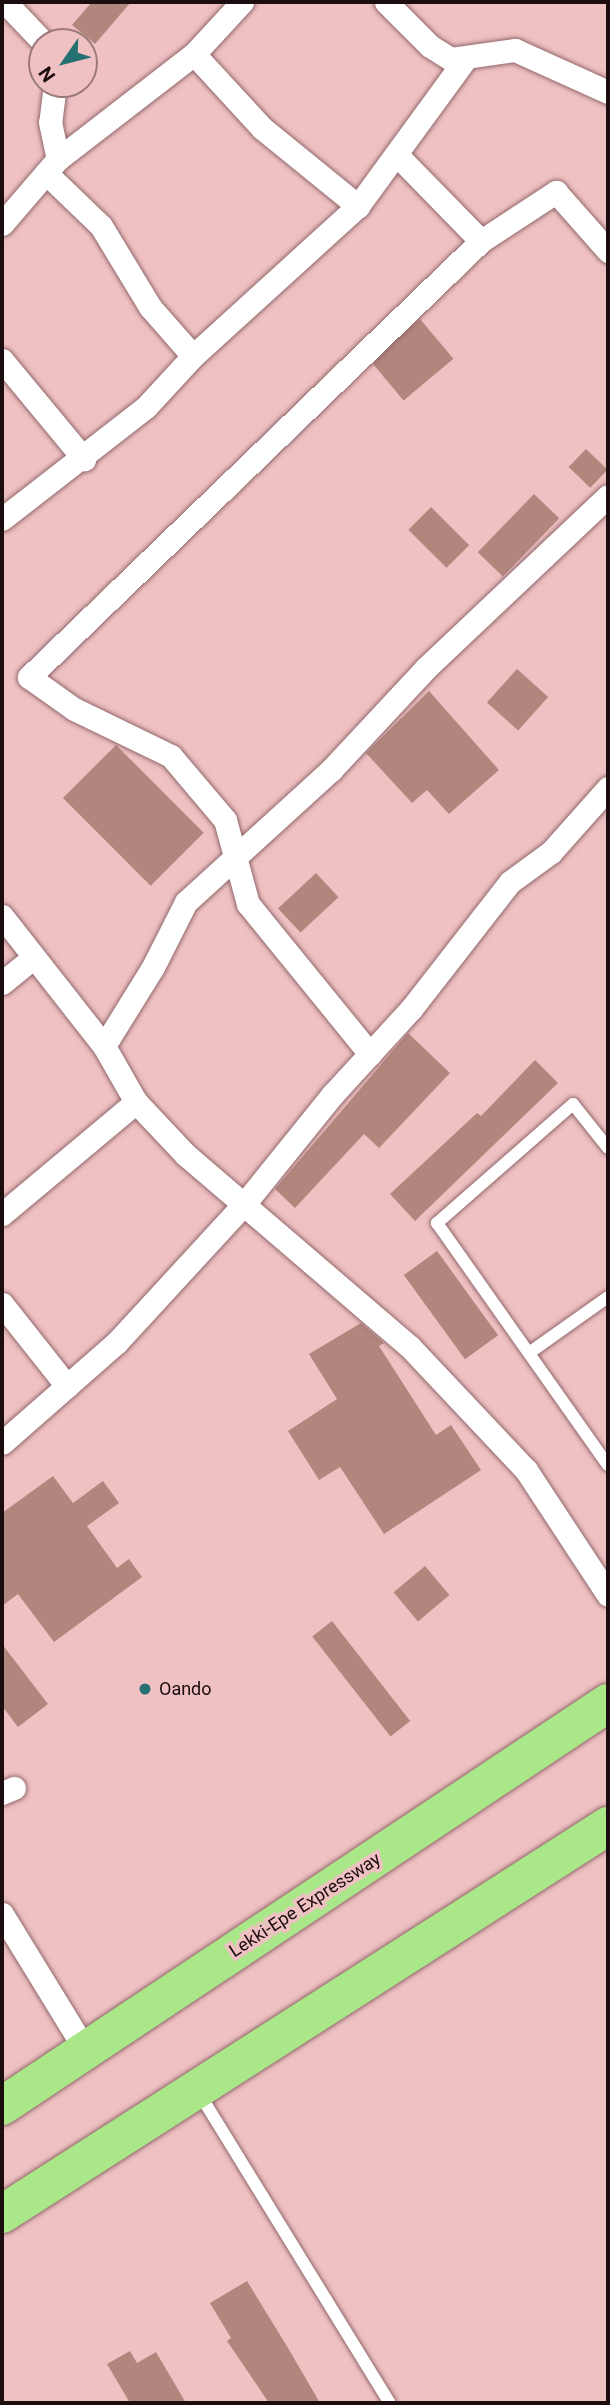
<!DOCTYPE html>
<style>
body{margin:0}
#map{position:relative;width:610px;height:2405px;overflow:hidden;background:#efc1c3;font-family:Roboto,sans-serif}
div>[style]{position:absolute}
.building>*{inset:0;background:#b1877d;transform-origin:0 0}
.roads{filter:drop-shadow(0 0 2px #92686b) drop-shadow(0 0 2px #92686b)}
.lane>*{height:12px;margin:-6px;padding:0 6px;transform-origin:6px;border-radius:6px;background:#fff}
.street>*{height:23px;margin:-11.5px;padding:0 11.5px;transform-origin:11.5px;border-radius:11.5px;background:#fff}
.highway>*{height:38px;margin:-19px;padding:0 19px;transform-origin:19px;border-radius:19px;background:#aae788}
.dots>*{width:19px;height:19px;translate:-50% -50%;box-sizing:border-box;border:4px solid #efc1c3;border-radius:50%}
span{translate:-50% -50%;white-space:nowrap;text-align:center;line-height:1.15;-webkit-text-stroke:7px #efc1c3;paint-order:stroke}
.poi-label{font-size:18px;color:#1c0d0e}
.left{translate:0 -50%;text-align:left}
.street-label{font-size:18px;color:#1c0d0e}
.frame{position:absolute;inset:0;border:4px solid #1c0d0e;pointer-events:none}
.north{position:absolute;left:28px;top:28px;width:70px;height:70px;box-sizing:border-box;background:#efc1c3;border:2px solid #9b797b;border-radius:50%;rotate:235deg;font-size:19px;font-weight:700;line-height:28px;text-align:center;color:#1c0d0e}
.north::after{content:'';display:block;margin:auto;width:24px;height:32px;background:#257070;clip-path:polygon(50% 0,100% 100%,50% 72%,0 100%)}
</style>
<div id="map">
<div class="building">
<i style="clip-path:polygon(92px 2px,131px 2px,95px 44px,72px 25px)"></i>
<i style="left:420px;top:319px;width:52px;height:65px;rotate:50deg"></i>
<i style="left:586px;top:449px;width:30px;height:25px;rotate:44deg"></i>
<i style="left:534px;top:494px;width:35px;height:81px;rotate:44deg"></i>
<i style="left:431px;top:507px;width:54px;height:32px;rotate:45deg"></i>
<i style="left:517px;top:669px;width:42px;height:45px;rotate:42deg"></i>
<i style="clip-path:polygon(429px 691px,499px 770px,449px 814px,427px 790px,412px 803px,366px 753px)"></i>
<i style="left:116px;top:745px;width:124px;height:75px;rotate:45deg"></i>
<i style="left:316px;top:873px;width:33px;height:52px;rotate:47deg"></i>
<i style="clip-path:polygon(408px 1033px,450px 1073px,379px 1148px,364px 1134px,295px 1208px,275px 1189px)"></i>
<i style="clip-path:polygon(535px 1060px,558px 1083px,415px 1221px,390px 1194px,477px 1113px,481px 1116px)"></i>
<i style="left:437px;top:1251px;width:104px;height:41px;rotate:54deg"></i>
<i style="clip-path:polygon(361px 1323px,384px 1343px,379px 1346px,436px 1435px,451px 1425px,481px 1470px,384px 1534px,340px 1467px,319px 1480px,288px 1431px,337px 1399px,309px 1354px)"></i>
<i style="clip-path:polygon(53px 1476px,73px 1503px,103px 1481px,119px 1503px,87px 1526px,117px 1568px,129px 1559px,142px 1577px,54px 1642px,18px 1594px,2px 1606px,2px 1513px)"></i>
<i style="left:425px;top:1566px;width:38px;height:41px;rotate:50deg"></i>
<i style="left:332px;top:1621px;width:127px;height:25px;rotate:52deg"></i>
<i style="clip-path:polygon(2px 1644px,48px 1704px,18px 1727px,2px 1706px)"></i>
<i style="clip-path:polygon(247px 2281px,288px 2348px,320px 2403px,269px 2403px,227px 2341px,231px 2338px,210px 2303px)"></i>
<i style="clip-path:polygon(130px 2351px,137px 2363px,156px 2352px,186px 2403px,130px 2403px,107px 2364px)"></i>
</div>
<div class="roads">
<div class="lane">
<i style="left:608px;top:1148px;width:56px;rotate:-128.5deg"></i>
<i style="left:573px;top:1104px;width:181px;rotate:138.8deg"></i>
<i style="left:437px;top:1223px;width:296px;rotate:54.8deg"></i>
<i style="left:529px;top:1353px;width:97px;rotate:-35.3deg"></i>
<i style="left:199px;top:2093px;width:364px;rotate:58.4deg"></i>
</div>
<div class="street">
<i style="left:5px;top:2px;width:55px;rotate:46.5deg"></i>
<i style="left:386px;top:2px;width:62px;rotate:45deg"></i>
<i style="left:430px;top:46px;width:25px;rotate:32deg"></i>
<i style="left:451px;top:59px;width:65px;rotate:-8deg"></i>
<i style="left:515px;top:50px;width:102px;rotate:24.3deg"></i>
<i style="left:194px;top:54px;width:100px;rotate:47.4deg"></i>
<i style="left:262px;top:128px;width:124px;rotate:39.1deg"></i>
<i style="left:55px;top:84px;width:38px;rotate:97deg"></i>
<i style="left:50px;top:122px;width:38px;rotate:78deg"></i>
<i style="left:397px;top:155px;width:120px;rotate:45.7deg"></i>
<i style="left:481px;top:241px;width:90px;rotate:-33.2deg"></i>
<i style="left:556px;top:192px;width:79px;rotate:48.6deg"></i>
<i style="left:46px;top:173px;width:76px;rotate:43.9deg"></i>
<i style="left:101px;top:226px;width:95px;rotate:58.8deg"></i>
<i style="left:150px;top:307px;width:65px;rotate:48.7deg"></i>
<i style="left:2px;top:224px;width:86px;rotate:-49.3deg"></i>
<i style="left:58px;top:159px;width:172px;rotate:-37.7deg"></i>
<i style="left:194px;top:54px;width:71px;rotate:-47.3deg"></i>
<i style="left:2px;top:360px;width:129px;rotate:50.4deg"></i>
<i style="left:2px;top:519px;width:182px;rotate:-37.9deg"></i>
<i style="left:146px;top:407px;width:69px;rotate:-47.3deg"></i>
<i style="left:193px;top:356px;width:223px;rotate:-42.3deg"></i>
<i style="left:358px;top:206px;width:182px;rotate:-53.9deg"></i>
<i style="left:2px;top:916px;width:165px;rotate:51.9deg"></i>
<i style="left:104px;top:1046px;width:64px;rotate:60.3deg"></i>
<i style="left:136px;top:1102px;width:73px;rotate:46.7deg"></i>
<i style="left:186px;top:1155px;width:295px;rotate:40.6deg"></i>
<i style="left:410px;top:1347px;width:169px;rotate:46.7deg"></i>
<i style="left:526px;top:1470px;width:149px;rotate:56.7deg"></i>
<i style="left:2px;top:983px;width:41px;rotate:-39.1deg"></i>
<i style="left:104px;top:1046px;width:93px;rotate:-58.2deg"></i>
<i style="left:153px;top:967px;width:73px;rotate:-63.1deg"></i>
<i style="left:186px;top:902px;width:196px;rotate:-42.3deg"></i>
<i style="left:331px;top:770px;width:139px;rotate:-47deg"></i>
<i style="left:426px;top:668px;width:250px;rotate:-43.4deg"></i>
<i style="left:370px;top:1054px;width:193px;rotate:-129.1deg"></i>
<i style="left:248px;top:904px;width:87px;rotate:-105.3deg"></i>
<i style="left:225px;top:820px;width:84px;rotate:-130.2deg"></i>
<i style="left:171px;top:756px;width:108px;rotate:-154.1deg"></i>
<i style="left:74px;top:709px;width:55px;rotate:-144.6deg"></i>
<i style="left:29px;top:677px;width:628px;rotate:-43.97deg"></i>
<i style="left:2px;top:1214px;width:175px;rotate:-39.9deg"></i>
<i style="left:2px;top:1304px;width:105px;rotate:51.6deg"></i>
<i style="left:2px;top:1443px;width:153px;rotate:-41.3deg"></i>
<i style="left:117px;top:1342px;width:189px;rotate:-47.4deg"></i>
<i style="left:245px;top:1203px;width:140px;rotate:-51.1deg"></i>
<i style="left:333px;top:1094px;width:115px;rotate:-47.5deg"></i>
<i style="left:411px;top:1009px;width:161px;rotate:-52.1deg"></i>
<i style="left:510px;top:882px;width:51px;rotate:-36.2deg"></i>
<i style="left:551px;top:852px;width:86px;rotate:-48.3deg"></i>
<i style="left:2px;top:1793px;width:13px;rotate:-23deg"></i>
<i style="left:2px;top:1914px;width:161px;rotate:58.5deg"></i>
</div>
<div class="highway">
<i style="left:2px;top:2106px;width:728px;rotate:-33.62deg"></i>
<i style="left:2px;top:2214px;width:720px;rotate:-32.63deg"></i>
</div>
</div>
<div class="dots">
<i style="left:145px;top:1689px;background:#257070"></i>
</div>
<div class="poi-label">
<span class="left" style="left:159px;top:1689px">Oando</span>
</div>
<div class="street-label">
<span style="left:305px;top:1905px;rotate:-33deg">Lekki-Epe Expressway</span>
</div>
<div class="frame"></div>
<div class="north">N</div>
</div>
